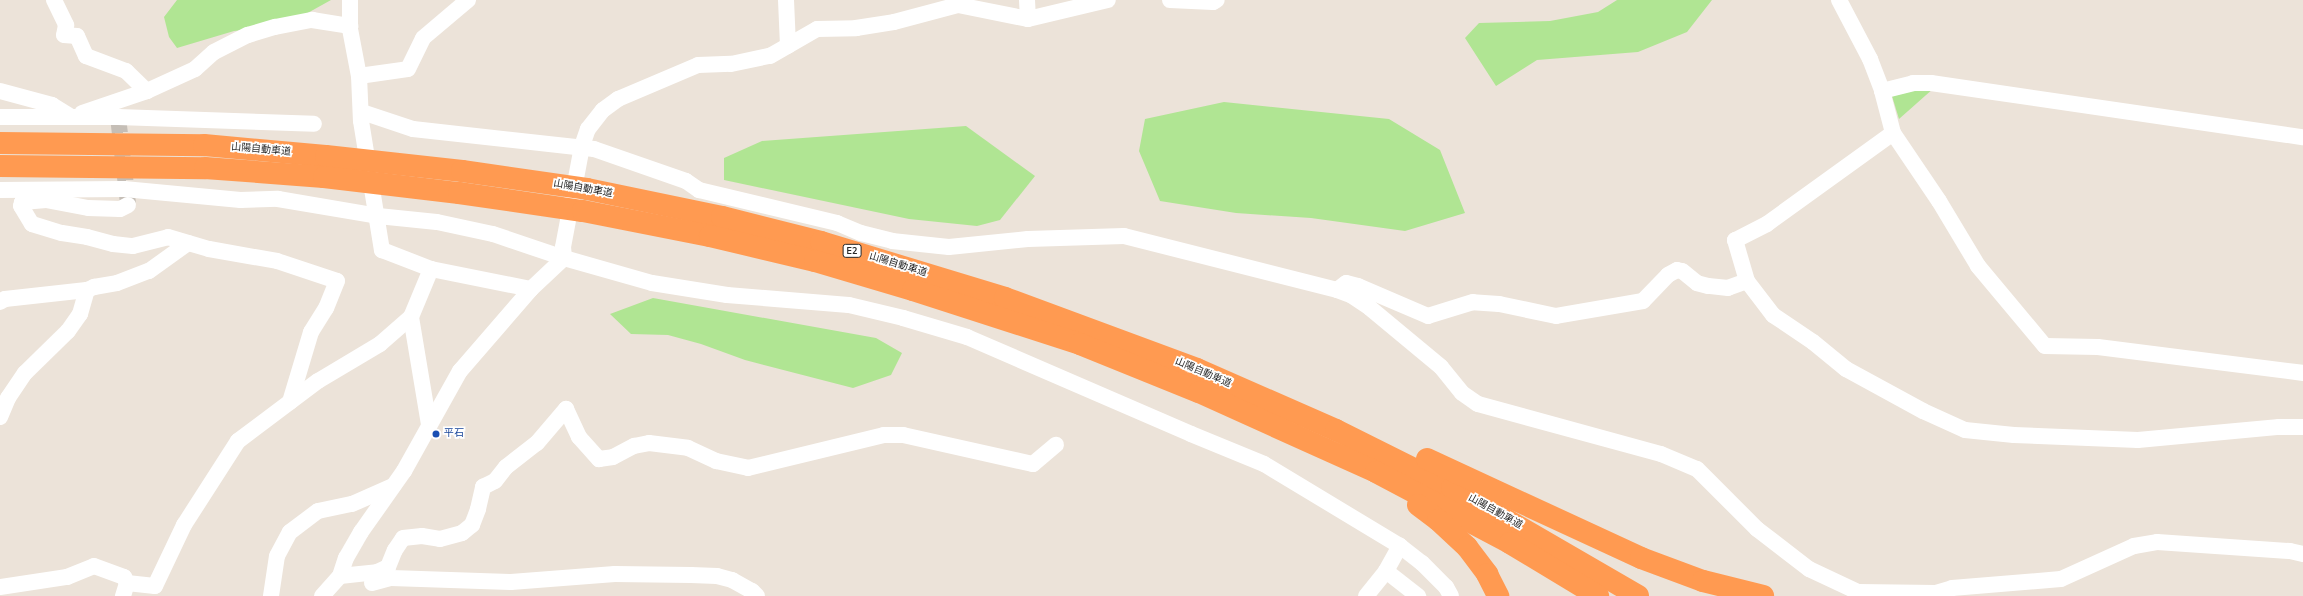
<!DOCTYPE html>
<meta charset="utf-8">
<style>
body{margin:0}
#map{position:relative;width:2303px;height:596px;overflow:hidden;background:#ece3d9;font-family:"Nunito Sans","Noto Sans JP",sans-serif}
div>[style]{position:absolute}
.green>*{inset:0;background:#b0e593}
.minor-tunnel>*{height:16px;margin-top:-8px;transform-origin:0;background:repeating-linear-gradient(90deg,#c5beb6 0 16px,transparent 0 24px)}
.minor>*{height:16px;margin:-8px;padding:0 8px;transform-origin:8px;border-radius:8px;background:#fff}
.highway>*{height:22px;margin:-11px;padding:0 11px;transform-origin:11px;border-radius:11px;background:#ff9a51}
.dots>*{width:11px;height:11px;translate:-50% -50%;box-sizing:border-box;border:2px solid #fff;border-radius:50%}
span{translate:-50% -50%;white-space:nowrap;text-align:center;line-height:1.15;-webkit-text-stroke:3.5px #fff;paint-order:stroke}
.shield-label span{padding:1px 3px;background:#fff;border:1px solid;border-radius:3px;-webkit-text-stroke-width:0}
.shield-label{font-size:9px;color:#282828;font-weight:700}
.street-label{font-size:10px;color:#282828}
.transit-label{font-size:10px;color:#164399}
.left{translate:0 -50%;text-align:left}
</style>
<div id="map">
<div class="green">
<i style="clip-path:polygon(177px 0,331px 0,286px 25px,234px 31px,177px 48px,169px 37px,164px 17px)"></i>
<i style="clip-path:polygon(1617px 0,1712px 0,1687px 32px,1638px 52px,1537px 60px,1496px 86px,1465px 38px,1479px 23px,1550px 21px,1598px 12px)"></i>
<i style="clip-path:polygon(1916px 88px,1934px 88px,1899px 119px,1892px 96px)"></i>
<i style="clip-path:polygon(1224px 102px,1389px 119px,1440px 150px,1465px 213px,1405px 231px,1311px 218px,1236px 213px,1160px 201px,1139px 151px,1145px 119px)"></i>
<i style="clip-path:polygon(966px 126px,1035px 176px,1000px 220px,977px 226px,909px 219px,724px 180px,724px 158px,762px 141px)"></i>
<i style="clip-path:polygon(653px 298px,876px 338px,902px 353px,891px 375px,853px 388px,745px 360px,701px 344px,668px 335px,631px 334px,610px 314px)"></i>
</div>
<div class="minor-tunnel">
<i style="left:118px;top:117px;width:87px;rotate:83.4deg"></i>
</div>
<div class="minor">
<i style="left:54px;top:0;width:28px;rotate:64deg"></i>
<i style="left:66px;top:25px;width:10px;rotate:101deg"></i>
<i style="left:64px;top:35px;width:13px;rotate:4deg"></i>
<i style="left:77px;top:36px;width:22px;rotate:66deg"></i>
<i style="left:86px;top:56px;width:43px;rotate:20.6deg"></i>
<i style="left:126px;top:71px;width:29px;rotate:44deg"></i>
<i style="left:350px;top:0;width:29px;rotate:90deg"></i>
<i style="left:350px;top:29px;width:48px;rotate:79.2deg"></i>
<i style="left:359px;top:76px;width:45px;rotate:87.5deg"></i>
<i style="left:361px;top:121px;width:131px;rotate:80.8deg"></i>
<i style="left:382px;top:250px;width:53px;rotate:21.2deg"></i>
<i style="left:431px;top:269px;width:102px;rotate:11.3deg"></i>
<i style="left:786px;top:0;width:46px;rotate:87.5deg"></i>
<i style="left:1027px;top:0;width:19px;rotate:87deg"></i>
<i style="left:1170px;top:0;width:43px;rotate:2.7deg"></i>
<i style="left:1213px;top:2px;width:4px;rotate:-27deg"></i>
<i style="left:1839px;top:0;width:67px;rotate:62.3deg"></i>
<i style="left:1870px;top:59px;width:34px;rotate:69deg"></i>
<i style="left:1882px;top:91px;width:43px;rotate:75.3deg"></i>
<i style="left:1893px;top:133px;width:155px;rotate:144.2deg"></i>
<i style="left:1767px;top:224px;width:36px;rotate:153deg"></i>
<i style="left:1735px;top:240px;width:43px;rotate:73.7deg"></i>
<i style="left:1747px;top:281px;width:43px;rotate:52.6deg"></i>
<i style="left:1773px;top:315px;width:48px;rotate:34deg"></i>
<i style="left:1813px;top:342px;width:43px;rotate:39.3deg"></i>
<i style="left:1846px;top:369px;width:88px;rotate:28.6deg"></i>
<i style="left:1923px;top:411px;width:46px;rotate:24.3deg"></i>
<i style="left:1965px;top:430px;width:49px;rotate:5.8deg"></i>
<i style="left:2014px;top:435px;width:124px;rotate:2.3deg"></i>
<i style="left:2138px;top:440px;width:142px;rotate:-5.3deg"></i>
<i style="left:2279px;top:427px;width:24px"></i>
<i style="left:359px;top:76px;width:49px;rotate:-8.1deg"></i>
<i style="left:408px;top:69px;width:34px;rotate:-64deg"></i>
<i style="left:423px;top:38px;width:59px;rotate:-40.2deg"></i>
<i style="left:0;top:91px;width:54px;rotate:15.1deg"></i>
<i style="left:52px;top:105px;width:22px;rotate:32deg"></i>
<i style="left:1882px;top:91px;width:32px;rotate:-14deg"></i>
<i style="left:1913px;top:83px;width:18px"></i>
<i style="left:1931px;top:83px;width:376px;rotate:8.3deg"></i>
<i style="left:362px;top:112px;width:54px;rotate:18.4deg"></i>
<i style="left:413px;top:129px;width:182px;rotate:6.3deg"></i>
<i style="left:594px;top:149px;width:97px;rotate:19.2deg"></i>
<i style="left:686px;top:181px;width:16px;rotate:35deg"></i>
<i style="left:699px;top:190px;width:142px;rotate:13.4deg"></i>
<i style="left:837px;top:223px;width:26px;rotate:23deg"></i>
<i style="left:861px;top:233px;width:32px;rotate:14deg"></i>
<i style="left:892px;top:241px;width:57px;rotate:6deg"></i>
<i style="left:949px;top:247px;width:79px;rotate:-5.8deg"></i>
<i style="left:1028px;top:239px;width:96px;rotate:-1.8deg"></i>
<i style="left:1124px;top:236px;width:220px;rotate:14.2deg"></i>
<i style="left:82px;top:113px;width:69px;rotate:-18.7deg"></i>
<i style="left:147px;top:91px;width:53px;rotate:-24.6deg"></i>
<i style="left:195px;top:69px;width:25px;rotate:-42deg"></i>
<i style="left:214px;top:52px;width:38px;rotate:-27deg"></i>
<i style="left:248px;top:35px;width:28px;rotate:-17deg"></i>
<i style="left:275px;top:27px;width:38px;rotate:-11deg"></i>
<i style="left:312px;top:20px;width:39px;rotate:9deg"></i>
<i style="left:0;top:117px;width:118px"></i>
<i style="left:118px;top:117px;width:196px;rotate:2deg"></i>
<i style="left:1893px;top:133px;width:82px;rotate:55.9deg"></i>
<i style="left:1939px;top:201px;width:76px;rotate:59deg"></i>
<i style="left:1978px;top:266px;width:104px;rotate:50.1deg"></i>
<i style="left:2045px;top:346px;width:53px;rotate:1.1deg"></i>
<i style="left:2098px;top:347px;width:207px;rotate:7.2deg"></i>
<i style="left:0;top:190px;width:124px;rotate:-0.5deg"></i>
<i style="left:124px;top:189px;width:117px;rotate:5.4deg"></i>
<i style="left:240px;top:200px;width:38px;rotate:-2deg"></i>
<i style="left:278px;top:199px;width:101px;rotate:9.6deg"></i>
<i style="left:378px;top:216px;width:59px;rotate:5.8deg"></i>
<i style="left:437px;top:222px;width:57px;rotate:12.1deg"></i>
<i style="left:493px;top:234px;width:75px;rotate:18.7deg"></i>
<i style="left:564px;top:258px;width:91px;rotate:15.9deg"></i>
<i style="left:652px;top:283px;width:76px;rotate:9.1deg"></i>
<i style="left:727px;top:295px;width:122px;rotate:4.7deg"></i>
<i style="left:849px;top:305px;width:56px;rotate:13.5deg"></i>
<i style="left:903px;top:318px;width:67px;rotate:16.5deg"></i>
<i style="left:967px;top:337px;width:244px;rotate:23.4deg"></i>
<i style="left:1191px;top:434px;width:79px;rotate:22.3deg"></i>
<i style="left:1264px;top:464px;width:159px;rotate:31.1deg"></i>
<i style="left:1400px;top:546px;width:28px;rotate:38deg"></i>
<i style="left:1422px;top:563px;width:34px;rotate:45deg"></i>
<i style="left:1446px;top:587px;width:10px;rotate:61deg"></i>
<i style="left:128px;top:205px;width:9px;rotate:153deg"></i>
<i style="left:120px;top:209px;width:32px;rotate:-178deg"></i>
<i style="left:88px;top:208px;width:43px;rotate:-169.2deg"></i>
<i style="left:46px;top:200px;width:24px;rotate:175deg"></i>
<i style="left:22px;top:202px;width:4px;rotate:104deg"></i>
<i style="left:21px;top:206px;width:21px;rotate:59deg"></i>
<i style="left:32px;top:224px;width:31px;rotate:17deg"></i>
<i style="left:62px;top:233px;width:25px;rotate:9deg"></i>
<i style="left:87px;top:237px;width:27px;rotate:15deg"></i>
<i style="left:113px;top:244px;width:20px;rotate:6deg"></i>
<i style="left:133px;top:246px;width:36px;rotate:-14deg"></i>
<i style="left:168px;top:237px;width:43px;rotate:16.3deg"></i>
<i style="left:209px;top:249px;width:69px;rotate:10deg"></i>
<i style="left:277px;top:261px;width:63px;rotate:18.4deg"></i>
<i style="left:337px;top:281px;width:29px;rotate:112deg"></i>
<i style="left:326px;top:308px;width:28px;rotate:122deg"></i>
<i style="left:311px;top:332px;width:73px;rotate:106.7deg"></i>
<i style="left:1747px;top:281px;width:20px;rotate:160deg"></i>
<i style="left:1728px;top:288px;width:20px;rotate:-174deg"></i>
<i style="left:1708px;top:286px;width:11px;rotate:-165deg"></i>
<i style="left:1697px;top:283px;width:19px;rotate:-141deg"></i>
<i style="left:1682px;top:271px;width:5px;rotate:-169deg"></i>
<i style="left:1677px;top:270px;width:10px;rotate:151deg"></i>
<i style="left:1668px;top:275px;width:36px;rotate:134deg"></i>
<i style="left:1643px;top:301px;width:88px;rotate:170.2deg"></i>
<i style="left:1556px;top:316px;width:58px;rotate:-168.1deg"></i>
<i style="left:1499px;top:304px;width:26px;rotate:-176deg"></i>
<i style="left:1473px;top:302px;width:47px;rotate:162.7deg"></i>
<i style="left:1428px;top:316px;width:76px;rotate:-156.8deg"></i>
<i style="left:1358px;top:286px;width:12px;rotate:-166deg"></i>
<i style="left:1346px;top:283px;width:11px;rotate:142deg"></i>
<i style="left:1337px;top:290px;width:15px;rotate:20deg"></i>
<i style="left:1351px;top:295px;width:23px;rotate:34deg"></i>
<i style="left:1370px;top:308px;width:92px;rotate:39.7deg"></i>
<i style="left:1441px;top:367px;width:33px;rotate:51deg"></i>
<i style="left:1462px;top:393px;width:19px;rotate:35deg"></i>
<i style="left:1478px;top:404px;width:190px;rotate:15.3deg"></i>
<i style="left:1661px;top:454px;width:39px;rotate:23deg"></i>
<i style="left:1697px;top:469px;width:85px;rotate:45deg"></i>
<i style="left:1757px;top:529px;width:66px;rotate:37.6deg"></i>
<i style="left:1809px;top:569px;width:54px;rotate:25.1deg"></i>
<i style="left:1858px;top:592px;width:78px;rotate:0.7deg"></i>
<i style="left:1936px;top:593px;width:17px;rotate:-17deg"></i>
<i style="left:1952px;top:588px;width:109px;rotate:-4.7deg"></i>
<i style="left:2061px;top:579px;width:80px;rotate:-24.3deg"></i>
<i style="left:2134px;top:546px;width:23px;rotate:-10deg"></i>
<i style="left:2157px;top:542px;width:133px;rotate:3.9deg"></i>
<i style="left:2290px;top:551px;width:13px;rotate:13deg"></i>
<i style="left:0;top:302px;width:6px;rotate:-31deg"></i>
<i style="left:5px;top:299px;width:82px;rotate:-6.3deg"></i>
<i style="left:411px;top:317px;width:109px;rotate:80.5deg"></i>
<i style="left:0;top:417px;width:21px;rotate:-67deg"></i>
<i style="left:8px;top:398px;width:30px;rotate:-56deg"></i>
<i style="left:25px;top:373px;width:60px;rotate:-44.3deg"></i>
<i style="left:68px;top:331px;width:21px;rotate:-55deg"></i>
<i style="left:80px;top:314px;width:25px;rotate:-74deg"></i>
<i style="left:87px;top:290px;width:8px;rotate:-23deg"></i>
<i style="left:94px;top:287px;width:23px;rotate:-10deg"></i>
<i style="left:117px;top:283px;width:34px;rotate:-21deg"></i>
<i style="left:149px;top:271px;width:48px;rotate:-35.7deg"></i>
<i style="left:1386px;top:571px;width:41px;rotate:38deg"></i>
<i style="left:340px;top:576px;width:37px;rotate:-6deg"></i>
<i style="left:377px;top:572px;width:12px;rotate:-24deg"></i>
<i style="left:388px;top:567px;width:18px;rotate:-68deg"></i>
<i style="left:395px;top:550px;width:14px;rotate:-56deg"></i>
<i style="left:403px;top:538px;width:19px;rotate:-6deg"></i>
<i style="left:422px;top:536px;width:18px;rotate:9deg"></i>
<i style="left:440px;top:539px;width:23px;rotate:-15deg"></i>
<i style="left:462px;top:533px;width:13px;rotate:-39deg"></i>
<i style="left:472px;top:525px;width:17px;rotate:-69deg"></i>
<i style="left:478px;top:509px;width:23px;rotate:-77deg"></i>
<i style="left:483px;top:487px;width:13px;rotate:-27deg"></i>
<i style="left:495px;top:481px;width:18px;rotate:-52deg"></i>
<i style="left:506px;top:467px;width:39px;rotate:-38deg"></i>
<i style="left:537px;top:443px;width:45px;rotate:-49.5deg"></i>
<i style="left:566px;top:409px;width:31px;rotate:65deg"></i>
<i style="left:579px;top:437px;width:30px;rotate:48deg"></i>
<i style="left:599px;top:459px;width:14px;rotate:-8deg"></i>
<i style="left:613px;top:457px;width:24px;rotate:-28deg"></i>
<i style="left:634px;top:446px;width:15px;rotate:-11deg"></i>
<i style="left:649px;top:443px;width:39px;rotate:7deg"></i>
<i style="left:688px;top:448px;width:31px;rotate:25deg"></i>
<i style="left:716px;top:461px;width:33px;rotate:12deg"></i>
<i style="left:748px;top:468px;width:140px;rotate:-13.6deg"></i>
<i style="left:884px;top:435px;width:19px"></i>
<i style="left:903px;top:435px;width:133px;rotate:12.6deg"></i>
<i style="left:1033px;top:464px;width:30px;rotate:-40deg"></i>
<i style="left:127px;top:583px;width:28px;rotate:6deg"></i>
<i style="left:155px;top:586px;width:68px;rotate:-64.6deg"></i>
<i style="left:184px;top:525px;width:100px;rotate:-57.3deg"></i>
<i style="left:238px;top:441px;width:100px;rotate:-36.9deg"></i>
<i style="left:318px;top:381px;width:72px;rotate:-30.8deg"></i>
<i style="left:380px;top:344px;width:41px;rotate:-41.1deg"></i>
<i style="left:411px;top:317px;width:52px;rotate:-67.4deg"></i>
<i style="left:372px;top:583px;width:20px;rotate:-15deg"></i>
<i style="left:391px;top:578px;width:120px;rotate:1.9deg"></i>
<i style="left:511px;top:582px;width:104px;rotate:-4.4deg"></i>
<i style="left:615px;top:574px;width:76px;rotate:0.8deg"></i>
<i style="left:691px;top:575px;width:26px;rotate:2deg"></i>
<i style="left:717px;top:576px;width:16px;rotate:15deg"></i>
<i style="left:732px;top:580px;width:23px;rotate:29deg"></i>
<i style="left:752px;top:591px;width:7px;rotate:45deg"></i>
<i style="left:0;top:587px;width:68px;rotate:-8.5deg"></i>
<i style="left:67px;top:577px;width:29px;rotate:-22deg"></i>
<i style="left:94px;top:566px;width:32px;rotate:20deg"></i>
<i style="left:124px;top:577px;width:7px;rotate:63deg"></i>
<i style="left:127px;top:583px;width:14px;rotate:107deg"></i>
<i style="left:271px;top:596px;width:40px;rotate:-81.5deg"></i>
<i style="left:277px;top:556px;width:27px;rotate:-62deg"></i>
<i style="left:290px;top:532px;width:35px;rotate:-37deg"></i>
<i style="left:318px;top:511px;width:35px;rotate:-12deg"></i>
<i style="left:352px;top:504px;width:45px;rotate:-23.7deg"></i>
<i style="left:322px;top:596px;width:27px;rotate:-48deg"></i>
<i style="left:340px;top:576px;width:19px;rotate:-72deg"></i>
<i style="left:346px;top:558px;width:30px;rotate:-60deg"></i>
<i style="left:361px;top:532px;width:75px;rotate:-54.8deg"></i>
<i style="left:404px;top:471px;width:115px;rotate:-60.8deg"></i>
<i style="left:460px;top:371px;width:108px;rotate:-49.1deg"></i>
<i style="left:531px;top:289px;width:45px;rotate:-43.2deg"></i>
<i style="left:564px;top:258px;width:11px;rotate:-95deg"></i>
<i style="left:563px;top:247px;width:103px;rotate:-79.3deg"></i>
<i style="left:582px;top:146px;width:18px;rotate:-71deg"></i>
<i style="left:588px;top:129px;width:24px;rotate:-52deg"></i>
<i style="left:603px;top:110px;width:19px;rotate:-36deg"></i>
<i style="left:618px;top:99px;width:87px;rotate:-23deg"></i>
<i style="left:698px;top:65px;width:33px;rotate:-2deg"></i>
<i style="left:731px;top:64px;width:40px;rotate:-12deg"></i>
<i style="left:770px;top:56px;width:54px;rotate:-29.9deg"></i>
<i style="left:817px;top:29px;width:39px;rotate:-1deg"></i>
<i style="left:856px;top:28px;width:38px;rotate:-9deg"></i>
<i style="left:894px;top:22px;width:66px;rotate:-14.9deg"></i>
<i style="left:958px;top:5px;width:71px;rotate:11.3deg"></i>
<i style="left:1028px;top:19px;width:82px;rotate:-13.4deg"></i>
<i style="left:1366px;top:596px;width:32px;rotate:-51deg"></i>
<i style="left:1386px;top:571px;width:29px;rotate:-61deg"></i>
</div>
<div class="highway">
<i style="left:0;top:143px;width:204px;rotate:0.6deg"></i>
<i style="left:204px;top:145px;width:122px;rotate:5.2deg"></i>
<i style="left:326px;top:156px;width:137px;rotate:6.3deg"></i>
<i style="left:462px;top:171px;width:126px;rotate:8.2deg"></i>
<i style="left:587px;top:189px;width:138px;rotate:11.7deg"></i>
<i style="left:722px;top:217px;width:102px;rotate:14.2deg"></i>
<i style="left:821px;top:242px;width:192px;rotate:16.9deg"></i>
<i style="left:1005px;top:298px;width:205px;rotate:20.3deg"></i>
<i style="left:1197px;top:369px;width:152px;rotate:23.7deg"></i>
<i style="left:1336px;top:430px;width:130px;rotate:26.6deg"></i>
<i style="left:1452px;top:488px;width:215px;rotate:30.1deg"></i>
<i style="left:0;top:166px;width:205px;rotate:0.6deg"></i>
<i style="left:205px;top:168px;width:119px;rotate:4.3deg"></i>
<i style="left:324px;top:177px;width:136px;rotate:6.8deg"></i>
<i style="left:459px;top:193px;width:125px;rotate:8.3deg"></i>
<i style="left:583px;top:211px;width:129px;rotate:11.1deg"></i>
<i style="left:710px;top:236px;width:108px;rotate:13.4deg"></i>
<i style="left:815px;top:261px;width:102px;rotate:16.5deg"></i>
<i style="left:913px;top:290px;width:176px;rotate:17.9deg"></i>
<i style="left:1080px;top:344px;width:128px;rotate:22deg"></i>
<i style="left:1199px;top:392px;width:194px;rotate:24.3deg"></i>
<i style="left:1376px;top:472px;width:152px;rotate:27.9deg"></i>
<i style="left:1510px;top:543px;width:103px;rotate:31.1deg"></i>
<i style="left:1427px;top:459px;width:236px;rotate:24.8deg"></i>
<i style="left:1641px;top:558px;width:66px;rotate:20.4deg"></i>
<i style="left:1703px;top:581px;width:62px;rotate:14deg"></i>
<i style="left:1418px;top:505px;width:25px;rotate:37deg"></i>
<i style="left:1438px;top:520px;width:40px;rotate:43deg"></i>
<i style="left:1467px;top:547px;width:34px;rotate:53deg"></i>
<i style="left:1487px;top:574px;width:25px;rotate:63deg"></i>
</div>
<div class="dots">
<i style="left:436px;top:434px;background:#1a4fb4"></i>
</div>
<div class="shield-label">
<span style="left:852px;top:251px">E2</span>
</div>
<div class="street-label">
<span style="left:261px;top:150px;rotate:5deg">山陽自動車道</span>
<span style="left:583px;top:189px;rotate:10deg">山陽自動車道</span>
<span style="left:898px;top:265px;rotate:17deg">山陽自動車道</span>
<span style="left:1203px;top:373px;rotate:23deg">山陽自動車道</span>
<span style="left:1495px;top:512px;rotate:29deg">山陽自動車道</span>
</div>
<div class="transit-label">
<span class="left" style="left:444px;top:434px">平石</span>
</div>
</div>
